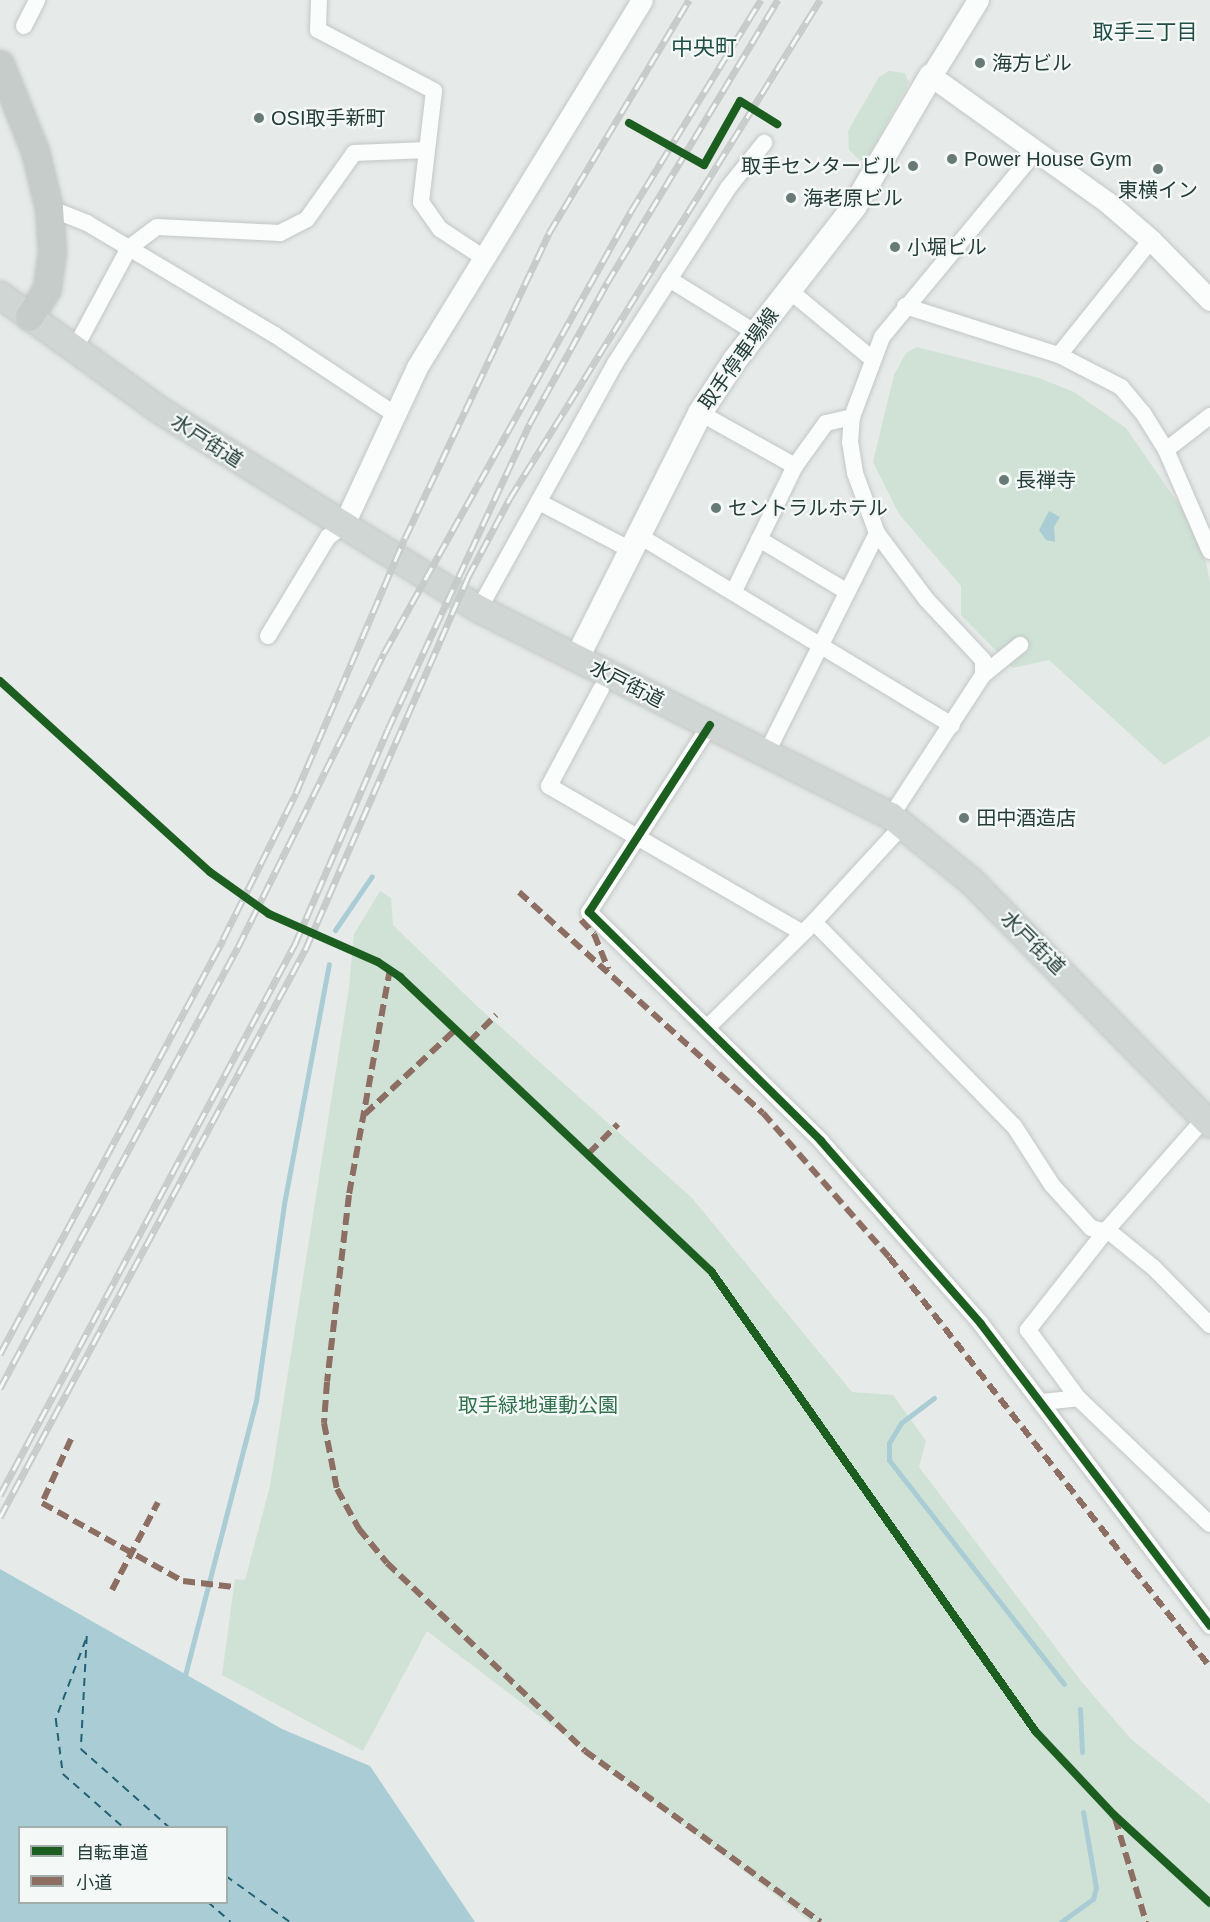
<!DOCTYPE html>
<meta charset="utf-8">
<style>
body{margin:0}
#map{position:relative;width:1210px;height:1922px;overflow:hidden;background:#e6eae8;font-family:Arial,"Noto Sans JP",sans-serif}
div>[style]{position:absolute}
.green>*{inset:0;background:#d0e2d6}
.water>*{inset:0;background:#aacdd5}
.stream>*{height:5px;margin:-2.5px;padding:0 2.5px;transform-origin:2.5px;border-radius:2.5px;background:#aacdd5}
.ferry>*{height:1.5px;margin-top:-0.75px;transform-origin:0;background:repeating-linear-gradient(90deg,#226175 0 8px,transparent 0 14px)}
.roads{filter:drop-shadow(0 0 2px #c3c7c5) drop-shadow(0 0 2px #c3c7c5)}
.minor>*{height:16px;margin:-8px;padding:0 8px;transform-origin:8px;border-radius:8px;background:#fbfcfc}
.tertiary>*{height:21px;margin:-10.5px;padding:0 10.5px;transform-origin:10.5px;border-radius:10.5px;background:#fbfcfc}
.secondary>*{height:24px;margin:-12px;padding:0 12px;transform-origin:12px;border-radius:12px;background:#fbfcfc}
.primary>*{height:26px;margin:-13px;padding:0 13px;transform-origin:13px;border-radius:13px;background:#cfd6d4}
.trunk>*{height:27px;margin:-13.5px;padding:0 13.5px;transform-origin:13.5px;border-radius:13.5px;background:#c6ccca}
.rail>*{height:7px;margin-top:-3.5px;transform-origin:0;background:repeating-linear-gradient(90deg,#f4f9f7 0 14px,#c7cbca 0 28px);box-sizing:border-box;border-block:2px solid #c7cbca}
.quiet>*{height:6px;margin-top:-3px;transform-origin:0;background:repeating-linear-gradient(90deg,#8d6e63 0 12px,transparent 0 18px)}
.cycleway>*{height:8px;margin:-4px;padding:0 4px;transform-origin:4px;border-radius:4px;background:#1b5e20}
.dots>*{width:16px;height:16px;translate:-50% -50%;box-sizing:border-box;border:3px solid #f4f9f7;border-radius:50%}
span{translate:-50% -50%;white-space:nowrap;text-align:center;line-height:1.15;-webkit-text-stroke:4.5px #f4f9f7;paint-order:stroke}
.poi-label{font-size:20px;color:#243d38}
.left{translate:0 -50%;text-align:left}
.right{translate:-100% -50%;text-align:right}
.street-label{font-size:20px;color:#243d38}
.park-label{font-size:20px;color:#31714e}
.neighbourhood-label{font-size:21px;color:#214e46}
.quarter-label{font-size:22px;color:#214e46}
.legend{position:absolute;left:18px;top:1826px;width:210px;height:78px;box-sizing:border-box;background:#f4f9f7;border:2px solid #a1aeab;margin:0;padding:8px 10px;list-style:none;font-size:18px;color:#243d38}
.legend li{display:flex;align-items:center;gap:12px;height:30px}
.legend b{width:30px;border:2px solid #a1aeab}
</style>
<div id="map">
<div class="green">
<i style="clip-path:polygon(889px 71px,905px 73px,909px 83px,866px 160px,860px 160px,849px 150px,848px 131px,879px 77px)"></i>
<i style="clip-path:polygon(917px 347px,1039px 378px,1074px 392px,1126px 428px,1182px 509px,1206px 562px,1210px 582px,1210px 736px,1164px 765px,1049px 660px,1013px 668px,961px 615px,961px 586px,899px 514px,873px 462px,894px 375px,906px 353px)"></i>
<i style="clip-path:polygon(380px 891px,391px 898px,393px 925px,477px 1006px,692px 1198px,852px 1392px,893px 1395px,926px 1441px,919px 1467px,1081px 1681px,1130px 1738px,1210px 1804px,1210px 1922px,811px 1922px,427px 1631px,363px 1751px,222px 1675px,235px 1579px,245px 1580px,270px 1486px,349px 988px,354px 934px)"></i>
</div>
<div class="water">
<i style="clip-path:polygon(1049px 511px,1060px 517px,1054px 527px,1055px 542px,1046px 540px,1039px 530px)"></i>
<i style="clip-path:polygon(evenodd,0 1569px,282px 1729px,370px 1766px,475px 1922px,0 1922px,0 1569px,20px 1828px,226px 1828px,226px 1902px,20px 1902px,20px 1828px)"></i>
</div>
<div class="stream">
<i style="left:335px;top:930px;width:65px;rotate:-55.6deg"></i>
<i style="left:934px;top:1398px;width:41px;rotate:142.9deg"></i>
<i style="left:901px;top:1423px;width:23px;rotate:121deg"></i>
<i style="left:889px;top:1443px;width:17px;rotate:90deg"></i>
<i style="left:889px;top:1460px;width:284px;rotate:52deg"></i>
<i style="left:184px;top:1679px;width:287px;rotate:-75.5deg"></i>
<i style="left:256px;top:1401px;width:199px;rotate:-81.9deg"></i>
<i style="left:284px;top:1204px;width:244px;rotate:-79.4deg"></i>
<i style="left:1080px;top:1709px;width:43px;rotate:87.3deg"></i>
<i style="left:1061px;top:1922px;width:39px;rotate:-36deg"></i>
<i style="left:1093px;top:1899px;width:11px;rotate:-75deg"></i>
<i style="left:1096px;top:1888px;width:77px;rotate:-99.7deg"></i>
</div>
<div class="ferry">
<i style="left:87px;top:1636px;width:113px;rotate:93deg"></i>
<i style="left:81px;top:1749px;width:119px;rotate:41.6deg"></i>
<i style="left:86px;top:1640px;width:85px;rotate:110.8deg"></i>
<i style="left:56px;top:1719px;width:55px;rotate:82.7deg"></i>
<i style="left:63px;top:1774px;width:81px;rotate:41.5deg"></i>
<i style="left:226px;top:1876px;width:79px;rotate:35.7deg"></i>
<i style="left:208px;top:1902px;width:30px;rotate:41deg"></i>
</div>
<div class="roads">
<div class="minor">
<i style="left:319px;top:0;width:30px;rotate:92deg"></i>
<i style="left:318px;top:30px;width:131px;rotate:27.7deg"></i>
<i style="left:434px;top:91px;width:112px;rotate:96.7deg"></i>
<i style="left:421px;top:202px;width:33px;rotate:55deg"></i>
<i style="left:440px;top:229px;width:53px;rotate:33.4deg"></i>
<i style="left:24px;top:26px;width:29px;rotate:-63deg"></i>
<i style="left:49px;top:208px;width:41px;rotate:21.5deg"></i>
<i style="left:87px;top:223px;width:219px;rotate:30.8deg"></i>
<i style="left:275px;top:335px;width:141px;rotate:33.5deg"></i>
<i style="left:669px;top:279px;width:102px;rotate:31.8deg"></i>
<i style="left:790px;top:291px;width:105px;rotate:39.6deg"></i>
<i style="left:905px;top:306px;width:162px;rotate:17.7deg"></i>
<i style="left:1059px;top:355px;width:70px;rotate:27.3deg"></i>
<i style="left:1121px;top:387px;width:34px;rotate:50deg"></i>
<i style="left:1143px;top:413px;width:44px;rotate:58.1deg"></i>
<i style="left:1166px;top:450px;width:110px;rotate:66.5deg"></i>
<i style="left:74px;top:350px;width:116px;rotate:-61.7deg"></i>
<i style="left:129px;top:248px;width:35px;rotate:-37deg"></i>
<i style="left:157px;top:227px;width:123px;rotate:2.8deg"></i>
<i style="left:280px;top:233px;width:30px;rotate:-27deg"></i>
<i style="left:307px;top:219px;width:81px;rotate:-54.5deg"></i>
<i style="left:354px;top:153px;width:73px;rotate:-2.4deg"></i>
<i style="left:1059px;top:355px;width:147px;rotate:-51.3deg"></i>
<i style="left:700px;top:413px;width:109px;rotate:29.2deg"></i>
<i style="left:1166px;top:450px;width:56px;rotate:-37.7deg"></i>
<i style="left:539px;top:502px;width:104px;rotate:27.6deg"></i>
<i style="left:638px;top:535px;width:367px;rotate:31.2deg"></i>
<i style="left:759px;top:539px;width:101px;rotate:30.9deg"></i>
<i style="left:734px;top:591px;width:139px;rotate:-64deg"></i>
<i style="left:795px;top:466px;width:53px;rotate:-54.2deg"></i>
<i style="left:826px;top:423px;width:27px;rotate:-13deg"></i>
<i style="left:479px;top:609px;width:282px;rotate:-61deg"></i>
<i style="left:616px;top:362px;width:207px;rotate:-57.2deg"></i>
<i style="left:728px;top:188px;width:58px;rotate:-51.3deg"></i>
<i style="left:268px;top:636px;width:116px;rotate:-58.8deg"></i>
<i style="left:328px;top:537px;width:19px;rotate:-36deg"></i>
<i style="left:983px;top:675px;width:15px;rotate:-90deg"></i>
<i style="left:983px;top:660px;width:83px;rotate:-133.1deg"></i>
<i style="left:926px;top:599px;width:82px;rotate:-126.6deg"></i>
<i style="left:877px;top:533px;width:64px;rotate:-110.1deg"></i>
<i style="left:855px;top:473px;width:30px;rotate:-99deg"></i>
<i style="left:850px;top:443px;width:26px;rotate:-86deg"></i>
<i style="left:852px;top:417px;width:85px;rotate:-69.4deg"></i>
<i style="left:882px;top:337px;width:241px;rotate:-50.4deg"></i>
<i style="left:601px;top:689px;width:110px;rotate:118.2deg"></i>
<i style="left:549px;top:786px;width:293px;rotate:30.1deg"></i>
<i style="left:710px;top:725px;width:223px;rotate:122.9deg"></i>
<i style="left:589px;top:912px;width:326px;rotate:44.6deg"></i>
<i style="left:821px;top:1141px;width:243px;rotate:48.8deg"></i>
<i style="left:981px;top:1324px;width:379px;rotate:52.8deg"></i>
<i style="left:767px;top:752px;width:245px;rotate:-63.3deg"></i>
<i style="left:891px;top:816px;width:168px;rotate:-56.9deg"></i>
<i style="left:983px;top:675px;width:48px;rotate:-39deg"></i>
<i style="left:814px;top:922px;width:286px;rotate:45.6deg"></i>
<i style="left:1014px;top:1126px;width:70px;rotate:57.2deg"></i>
<i style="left:1052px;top:1185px;width:58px;rotate:47.8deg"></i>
<i style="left:1091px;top:1228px;width:21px;rotate:14deg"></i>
<i style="left:1111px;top:1233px;width:55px;rotate:39.1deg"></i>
<i style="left:1154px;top:1268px;width:80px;rotate:45.5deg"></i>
<i style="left:709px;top:1026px;width:148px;rotate:-44.7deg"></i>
<i style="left:814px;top:922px;width:132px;rotate:-47.5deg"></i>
<i style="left:1205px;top:1118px;width:152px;rotate:131.3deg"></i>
<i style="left:1105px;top:1232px;width:125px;rotate:128.2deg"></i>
<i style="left:1028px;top:1330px;width:84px;rotate:53.7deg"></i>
<i style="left:1078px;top:1398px;width:182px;rotate:43.7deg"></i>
<i style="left:1042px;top:1402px;width:36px;rotate:-6deg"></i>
</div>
<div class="tertiary">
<i style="left:978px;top:0;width:89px;rotate:121.7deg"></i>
<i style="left:931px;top:76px;width:216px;rotate:35.6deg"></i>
<i style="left:1107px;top:202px;width:58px;rotate:40.8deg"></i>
<i style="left:1151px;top:240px;width:84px;rotate:45.5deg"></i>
<i style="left:343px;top:526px;width:175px;rotate:-65deg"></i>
<i style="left:417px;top:367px;width:430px;rotate:-58.5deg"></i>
</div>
<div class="secondary">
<i style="left:577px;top:658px;width:274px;rotate:-63.3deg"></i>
<i style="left:700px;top:413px;width:64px;rotate:-56.6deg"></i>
<i style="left:735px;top:360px;width:194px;rotate:-52.1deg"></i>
<i style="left:854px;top:207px;width:152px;rotate:-59.6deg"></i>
</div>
<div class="primary">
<i style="left:0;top:295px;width:198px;rotate:35.8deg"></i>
<i style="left:161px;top:411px;width:375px;rotate:31.9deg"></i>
<i style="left:479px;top:609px;width:461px;rotate:26.7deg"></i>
<i style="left:891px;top:816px;width:103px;rotate:39.1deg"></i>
<i style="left:971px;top:881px;width:341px;rotate:45.5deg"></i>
</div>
<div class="trunk">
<i style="left:0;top:64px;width:94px;rotate:68.1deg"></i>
<i style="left:35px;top:151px;width:59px;rotate:76.2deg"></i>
<i style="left:49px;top:208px;width:44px;rotate:86.1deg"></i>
<i style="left:52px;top:252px;width:37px;rotate:98deg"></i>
<i style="left:47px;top:289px;width:33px;rotate:123deg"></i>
</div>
</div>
<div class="rail">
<i style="left:0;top:1354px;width:471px;rotate:-61.7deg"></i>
<i style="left:223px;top:939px;width:163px;rotate:-63.4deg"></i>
<i style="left:296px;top:793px;width:277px;rotate:-66.9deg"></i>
<i style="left:405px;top:538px;width:337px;rotate:-64.7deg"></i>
<i style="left:549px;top:233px;width:272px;rotate:-59deg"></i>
<i style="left:0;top:1388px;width:501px;rotate:-61.65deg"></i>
<i style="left:238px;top:947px;width:328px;rotate:-63.6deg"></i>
<i style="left:384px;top:653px;width:506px;rotate:-60.8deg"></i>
<i style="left:631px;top:211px;width:248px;rotate:-58.4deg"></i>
<i style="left:0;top:1495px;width:625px;rotate:-61.84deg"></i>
<i style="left:295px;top:944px;width:234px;rotate:-66.6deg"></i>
<i style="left:388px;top:729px;width:337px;rotate:-65.1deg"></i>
<i style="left:530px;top:423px;width:160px;rotate:-61.2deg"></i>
<i style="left:607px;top:283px;width:331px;rotate:-58.9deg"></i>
<i style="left:0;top:1517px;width:646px;rotate:-61.73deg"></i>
<i style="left:306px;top:948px;width:405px;rotate:-66.4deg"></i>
<i style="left:468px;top:577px;width:89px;rotate:-62deg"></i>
<i style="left:510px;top:498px;width:587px;rotate:-58.1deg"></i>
</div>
<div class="quiet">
<i style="left:519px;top:892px;width:329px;rotate:42.2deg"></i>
<i style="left:763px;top:1113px;width:191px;rotate:48.8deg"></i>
<i style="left:889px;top:1257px;width:521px;rotate:51.94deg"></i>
<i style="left:581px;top:920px;width:19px;rotate:47deg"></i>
<i style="left:594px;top:934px;width:38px;rotate:68deg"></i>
<i style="left:390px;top:969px;width:230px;rotate:100.3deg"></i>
<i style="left:349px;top:1195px;width:188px;rotate:96.7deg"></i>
<i style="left:327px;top:1382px;width:41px;rotate:94.2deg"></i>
<i style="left:324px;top:1423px;width:67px;rotate:78.9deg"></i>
<i style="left:337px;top:1489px;width:46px;rotate:61.2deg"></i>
<i style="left:359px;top:1529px;width:44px;rotate:50.5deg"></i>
<i style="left:387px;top:1563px;width:273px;rotate:43.5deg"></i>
<i style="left:585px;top:1751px;width:291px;rotate:36deg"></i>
<i style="left:470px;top:1041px;width:37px;rotate:-45deg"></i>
<i style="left:365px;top:1114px;width:125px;rotate:-43deg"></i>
<i style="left:589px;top:1153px;width:41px;rotate:-45deg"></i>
<i style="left:71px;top:1439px;width:70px;rotate:114.4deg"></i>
<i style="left:42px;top:1503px;width:161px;rotate:29deg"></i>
<i style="left:183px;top:1581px;width:51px;rotate:6.7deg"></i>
<i style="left:112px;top:1590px;width:99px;rotate:-62.4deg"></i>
<i style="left:1115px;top:1818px;width:109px;rotate:73.4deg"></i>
</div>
<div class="cycleway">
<i style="left:629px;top:123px;width:86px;rotate:29.2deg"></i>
<i style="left:704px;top:165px;width:73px;rotate:-60.6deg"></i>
<i style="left:740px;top:101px;width:44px;rotate:31.9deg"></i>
<i style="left:0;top:681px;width:284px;rotate:42.3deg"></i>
<i style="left:210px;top:872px;width:72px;rotate:35.4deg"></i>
<i style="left:269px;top:914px;width:119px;rotate:23.8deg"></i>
<i style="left:378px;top:962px;width:27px;rotate:34deg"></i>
<i style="left:400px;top:977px;width:428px;rotate:43.4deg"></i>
<i style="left:711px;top:1271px;width:564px;rotate:54.82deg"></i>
<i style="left:1036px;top:1732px;width:114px;rotate:46.8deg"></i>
<i style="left:1114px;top:1815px;width:130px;rotate:42.5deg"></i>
<i style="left:710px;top:725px;width:223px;rotate:122.9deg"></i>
<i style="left:589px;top:912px;width:326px;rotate:44.6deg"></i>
<i style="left:821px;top:1141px;width:243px;rotate:48.8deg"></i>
<i style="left:981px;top:1324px;width:379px;rotate:52.8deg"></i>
</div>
<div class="dots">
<i style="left:980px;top:63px;background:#687a76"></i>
<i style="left:259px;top:118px;background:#687a76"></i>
<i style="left:952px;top:159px;background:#687a76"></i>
<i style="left:913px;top:166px;background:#687a76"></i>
<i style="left:1158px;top:169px;background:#687a76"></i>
<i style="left:791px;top:198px;background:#687a76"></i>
<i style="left:895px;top:247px;background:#687a76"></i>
<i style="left:1004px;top:480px;background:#687a76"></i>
<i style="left:716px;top:508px;background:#687a76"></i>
<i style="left:964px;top:818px;background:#687a76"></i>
</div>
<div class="poi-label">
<span class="left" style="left:992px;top:63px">海方ビル</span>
<span class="left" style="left:271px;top:118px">OSI取手新町</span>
<span class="left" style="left:964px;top:159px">Power House Gym</span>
<span class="right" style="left:901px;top:166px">取手センタービル</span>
<span style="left:1158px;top:190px">東横イン</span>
<span class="left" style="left:803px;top:198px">海老原ビル</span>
<span class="left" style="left:907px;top:247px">小堀ビル</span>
<span class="left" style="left:1016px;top:480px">長禅寺</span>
<span class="left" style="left:728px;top:508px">セントラルホテル</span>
<span class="left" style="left:976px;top:818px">田中酒造店</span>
</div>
<div class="street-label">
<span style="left:739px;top:359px;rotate:-54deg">取手停車場線</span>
<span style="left:207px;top:441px;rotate:33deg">水戸街道</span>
<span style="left:627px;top:684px;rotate:27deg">水戸街道</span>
<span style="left:1033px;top:943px;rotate:45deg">水戸街道</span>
</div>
<div class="park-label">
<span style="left:538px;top:1405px">取手緑地運動公園</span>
</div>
<div class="neighbourhood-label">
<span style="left:1145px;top:32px">取手三丁目</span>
</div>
<div class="quarter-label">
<span style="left:704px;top:48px">中央町</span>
</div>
<ul class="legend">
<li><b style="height:8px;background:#1b5e20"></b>自転車道</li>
<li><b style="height:8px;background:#8d6e63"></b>小道</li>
</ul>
</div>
